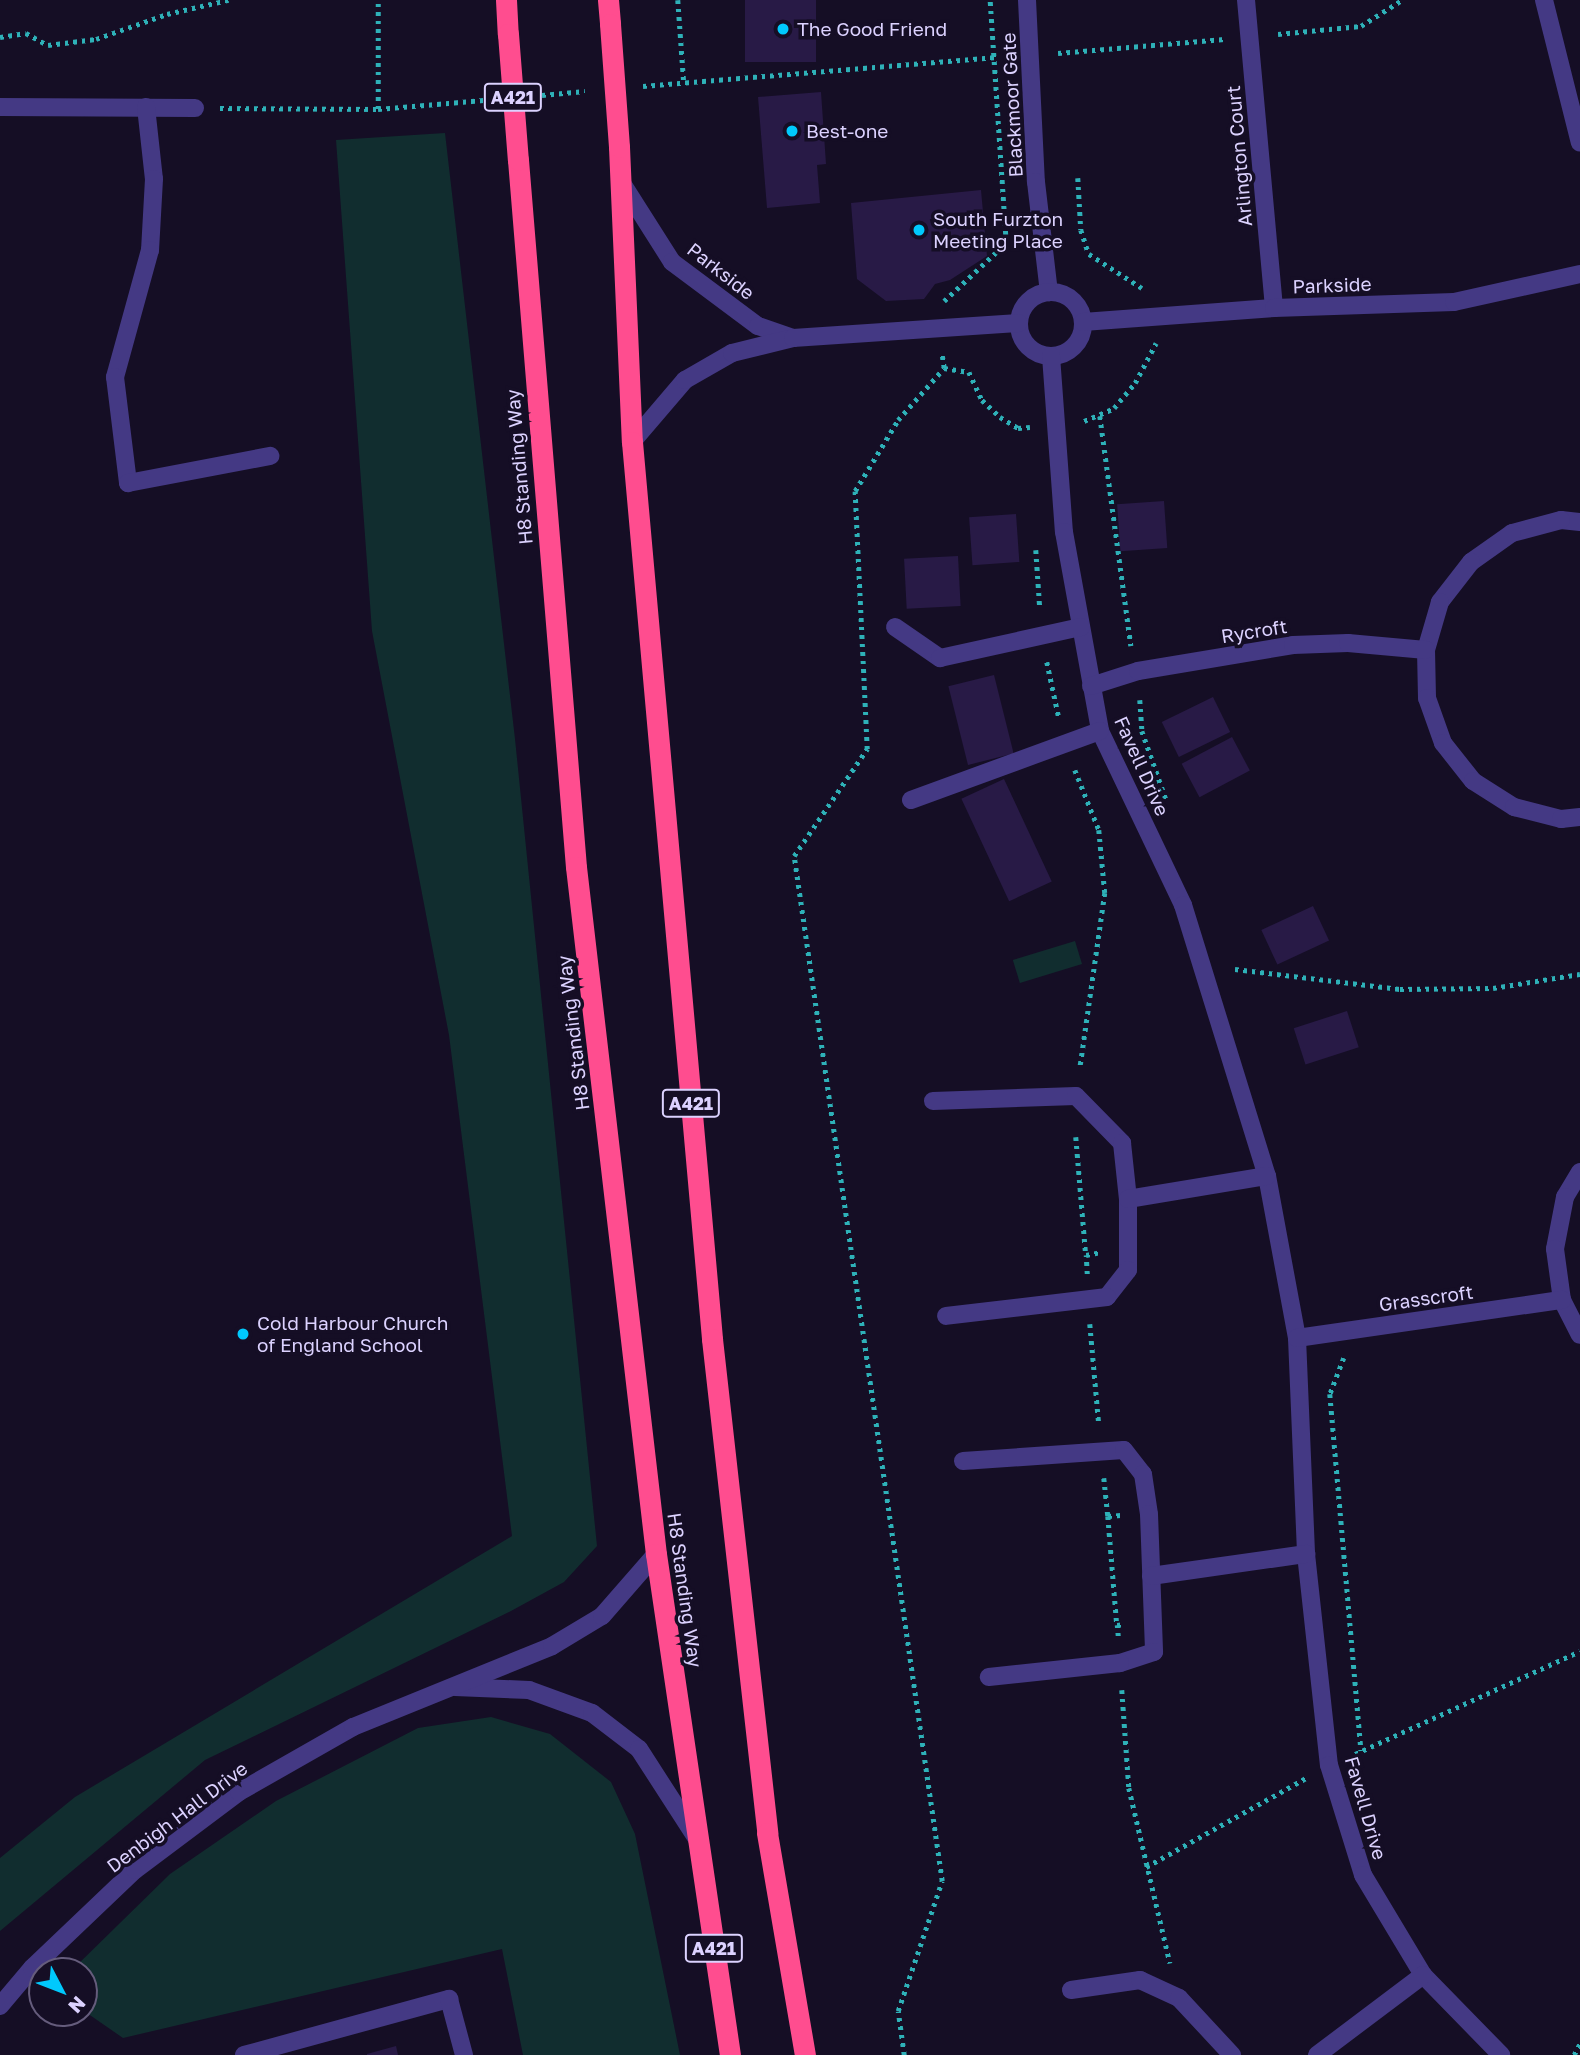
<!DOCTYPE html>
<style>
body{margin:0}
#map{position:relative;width:1580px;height:2055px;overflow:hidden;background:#150e25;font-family:"Golos Text",sans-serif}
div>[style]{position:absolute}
.green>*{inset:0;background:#112d2f;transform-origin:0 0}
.building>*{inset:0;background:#281a46;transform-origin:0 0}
.path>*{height:4.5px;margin-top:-2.25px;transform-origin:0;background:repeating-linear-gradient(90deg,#2eb1b8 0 3.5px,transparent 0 8.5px)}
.minor>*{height:18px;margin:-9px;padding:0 9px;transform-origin:9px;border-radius:9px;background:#443984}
.minor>.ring{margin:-9px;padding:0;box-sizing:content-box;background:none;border:18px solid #443984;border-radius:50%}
.highway>*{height:21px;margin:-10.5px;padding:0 10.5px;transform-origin:10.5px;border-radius:10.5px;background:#ff4d8f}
.highway-bridge>*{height:21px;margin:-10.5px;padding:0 10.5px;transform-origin:10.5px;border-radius:10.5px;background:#ff4d8f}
.dots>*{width:19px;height:19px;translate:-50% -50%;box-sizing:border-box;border:4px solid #150e25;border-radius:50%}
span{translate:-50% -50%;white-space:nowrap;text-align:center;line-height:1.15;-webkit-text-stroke:7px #150e25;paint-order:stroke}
.shield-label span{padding:2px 5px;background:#150e25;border:2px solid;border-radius:5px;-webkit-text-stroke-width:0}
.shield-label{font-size:18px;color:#dcd2ff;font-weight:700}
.poi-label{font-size:19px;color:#dcd2ff}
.left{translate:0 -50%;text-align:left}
.street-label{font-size:19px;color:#dcd2ff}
.north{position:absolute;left:28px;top:1957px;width:70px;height:70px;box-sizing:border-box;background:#150e25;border:2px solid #655c7c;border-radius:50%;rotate:132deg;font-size:19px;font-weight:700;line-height:28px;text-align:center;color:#dcd2ff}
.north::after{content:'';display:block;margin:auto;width:24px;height:32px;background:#00c9fd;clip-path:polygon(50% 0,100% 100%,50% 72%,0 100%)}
</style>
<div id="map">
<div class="green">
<i style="clip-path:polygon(445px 133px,515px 739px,597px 1546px,564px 1582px,511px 1611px,205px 1760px,0 1931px,0 1858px,75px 1797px,512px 1536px,449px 1035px,372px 631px,336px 140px)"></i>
<i style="left:1075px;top:941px;width:24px;height:65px;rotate:73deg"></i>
<i style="clip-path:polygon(491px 1717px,550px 1734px,611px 1782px,635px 1834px,680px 2055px,523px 2055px,502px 1949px,123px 2038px,84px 2011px,84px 1971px,71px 1971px,170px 1874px,276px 1801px,418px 1728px)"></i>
</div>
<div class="building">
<i style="left:745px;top:0;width:71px;height:62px"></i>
<i style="clip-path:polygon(821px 92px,826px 164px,817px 165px,820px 203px,767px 208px,758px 97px)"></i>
<i style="clip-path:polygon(981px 190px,987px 256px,950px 280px,935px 284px,924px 299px,886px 301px,857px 279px,851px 203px)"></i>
<i style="left:1164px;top:501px;width:47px;height:47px;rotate:86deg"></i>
<i style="left:1016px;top:514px;width:48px;height:47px;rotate:86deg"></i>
<i style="left:958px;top:556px;width:50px;height:54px;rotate:87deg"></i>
<i style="left:994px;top:675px;width:81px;height:47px;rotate:76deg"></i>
<i style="left:1213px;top:697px;width:39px;height:57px;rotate:64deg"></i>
<i style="left:1232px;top:737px;width:38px;height:57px;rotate:62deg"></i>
<i style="left:1004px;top:779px;width:113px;height:47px;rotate:65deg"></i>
<i style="left:1313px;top:906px;width:38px;height:57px;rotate:65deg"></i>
<i style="left:1347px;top:1011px;width:38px;height:56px;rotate:72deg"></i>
<i style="clip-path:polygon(396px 2046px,398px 2055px,367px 2055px,367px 2054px)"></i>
</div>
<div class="path">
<i style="left:678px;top:0;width:83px;rotate:85.9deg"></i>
<i style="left:1278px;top:34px;width:83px;rotate:-5.5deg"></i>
<i style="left:1361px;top:26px;width:49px;rotate:-32.4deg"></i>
<i style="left:0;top:37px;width:26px;rotate:-9deg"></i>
<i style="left:26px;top:33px;width:25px;rotate:29deg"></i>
<i style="left:48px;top:45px;width:48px;rotate:-7.1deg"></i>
<i style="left:96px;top:39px;width:75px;rotate:-19.4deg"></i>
<i style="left:167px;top:14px;width:63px;rotate:-12.9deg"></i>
<i style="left:1058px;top:53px;width:167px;rotate:-4.8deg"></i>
<i style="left:643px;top:86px;width:355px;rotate:-4.7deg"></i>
<i style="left:542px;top:95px;width:43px;rotate:-5.3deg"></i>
<i style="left:220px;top:108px;width:158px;rotate:0.4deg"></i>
<i style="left:378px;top:109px;width:106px;rotate:-4.9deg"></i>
<i style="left:378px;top:109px;width:109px;rotate:-90deg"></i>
<i style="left:1078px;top:178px;width:52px;rotate:86.7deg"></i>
<i style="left:1081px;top:230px;width:25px;rotate:72deg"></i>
<i style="left:1089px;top:254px;width:63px;rotate:32.7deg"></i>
<i style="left:944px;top:301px;width:85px;rotate:-43.1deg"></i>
<i style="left:1006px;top:243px;width:244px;rotate:-93.8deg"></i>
<i style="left:944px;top:368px;width:25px;rotate:9deg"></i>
<i style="left:969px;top:372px;width:31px;rotate:65deg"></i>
<i style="left:982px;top:400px;width:25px;rotate:43deg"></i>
<i style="left:1000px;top:417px;width:21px;rotate:31deg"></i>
<i style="left:1018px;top:428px;width:12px;rotate:-5deg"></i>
<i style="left:1100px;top:416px;width:232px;rotate:82.3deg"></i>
<i style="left:1084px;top:421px;width:33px;rotate:-23deg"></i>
<i style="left:1114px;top:408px;width:33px;rotate:-50deg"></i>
<i style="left:1135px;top:383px;width:45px;rotate:-62.3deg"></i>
<i style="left:1036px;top:550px;width:58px;rotate:86.1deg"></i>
<i style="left:1047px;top:662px;width:57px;rotate:77.9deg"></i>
<i style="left:1140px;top:700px;width:31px;rotate:86deg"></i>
<i style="left:1142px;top:731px;width:72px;rotate:70.6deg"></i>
<i style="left:1075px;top:770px;width:65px;rotate:68.2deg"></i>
<i style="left:1099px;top:830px;width:63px;rotate:84.6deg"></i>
<i style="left:1105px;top:893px;width:178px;rotate:98.1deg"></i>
<i style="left:1235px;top:969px;width:166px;rotate:6.9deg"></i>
<i style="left:1400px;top:989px;width:93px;rotate:-0.6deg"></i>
<i style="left:1493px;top:988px;width:88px;rotate:-9.1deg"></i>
<i style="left:1076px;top:1137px;width:118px;rotate:85.2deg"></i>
<i style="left:1087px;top:1274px;width:19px;rotate:-93deg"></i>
<i style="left:1086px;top:1255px;width:15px;rotate:-11deg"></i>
<i style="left:1090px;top:1324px;width:100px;rotate:84.9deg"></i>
<i style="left:1344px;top:1358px;width:39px;rotate:111deg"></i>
<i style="left:1330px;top:1394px;width:358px;rotate:85deg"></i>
<i style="left:1104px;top:1478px;width:38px;rotate:84deg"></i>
<i style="left:1108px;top:1516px;width:13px;rotate:-4deg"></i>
<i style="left:1108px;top:1516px;width:109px;rotate:85.3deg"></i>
<i style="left:1118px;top:1636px;width:11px;rotate:-95deg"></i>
<i style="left:1117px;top:1625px;width:8px;rotate:-7deg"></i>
<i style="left:1122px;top:1690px;width:98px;rotate:85.9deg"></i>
<i style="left:1129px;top:1788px;width:180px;rotate:76.8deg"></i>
<i style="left:1355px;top:1754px;width:247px;rotate:-24.6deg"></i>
<i style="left:1146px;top:1867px;width:183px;rotate:-29.1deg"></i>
<i style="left:904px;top:2055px;width:44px;rotate:-97.8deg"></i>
<i style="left:898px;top:2011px;width:137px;rotate:-71.3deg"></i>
<i style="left:942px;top:1881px;width:1036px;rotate:-98.22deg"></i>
<i style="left:794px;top:856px;width:130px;rotate:-55.7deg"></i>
<i style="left:867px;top:749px;width:258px;rotate:-92.7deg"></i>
<i style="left:855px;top:491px;width:83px;rotate:-58.8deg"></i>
<i style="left:898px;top:420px;width:69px;rotate:-48.5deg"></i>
<i style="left:944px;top:368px;width:13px;rotate:-99deg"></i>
<i style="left:1574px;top:2055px;width:13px;rotate:-63deg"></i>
</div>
<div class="minor">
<i style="left:1027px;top:0;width:182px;rotate:87.2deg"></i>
<i style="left:1036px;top:182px;width:111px;rotate:83.3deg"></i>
<i style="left:1246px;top:0;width:309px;rotate:84.8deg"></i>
<i style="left:1544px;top:0;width:147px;rotate:75.9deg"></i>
<i style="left:0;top:107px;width:195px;rotate:0.3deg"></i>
<i style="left:146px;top:107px;width:72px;rotate:83.7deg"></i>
<i style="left:154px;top:179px;width:71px;rotate:93.2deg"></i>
<i style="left:150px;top:250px;width:132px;rotate:105.4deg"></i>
<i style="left:115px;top:377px;width:107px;rotate:83deg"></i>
<i style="left:128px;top:483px;width:145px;rotate:-10.8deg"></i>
<i style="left:620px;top:180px;width:97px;rotate:57.6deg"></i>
<i style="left:672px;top:262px;width:107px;rotate:36.7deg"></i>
<i style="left:758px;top:326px;width:37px;rotate:19deg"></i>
<i class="ring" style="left:1019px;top:292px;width:46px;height:46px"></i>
<i style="left:1083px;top:322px;width:192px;rotate:-4.2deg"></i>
<i style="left:1274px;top:308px;width:180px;rotate:-1.9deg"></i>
<i style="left:1454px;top:302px;width:129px;rotate:-12.5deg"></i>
<i style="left:1051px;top:356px;width:176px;rotate:85.8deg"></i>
<i style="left:1064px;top:532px;width:202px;rotate:79.7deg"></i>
<i style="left:1100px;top:731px;width:193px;rotate:64.5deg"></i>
<i style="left:1183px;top:905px;width:284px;rotate:72.8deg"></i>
<i style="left:1267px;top:1176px;width:165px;rotate:79.5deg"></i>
<i style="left:1297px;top:1338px;width:216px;rotate:87.6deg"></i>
<i style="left:1306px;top:1554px;width:212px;rotate:83.8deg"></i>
<i style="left:1329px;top:1765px;width:115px;rotate:72.8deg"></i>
<i style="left:1363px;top:1875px;width:117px;rotate:59deg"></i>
<i style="left:1423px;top:1975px;width:112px;rotate:45.7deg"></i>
<i style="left:632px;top:442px;width:82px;rotate:-49.5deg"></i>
<i style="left:685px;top:380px;width:54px;rotate:-29.9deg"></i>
<i style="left:732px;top:353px;width:63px;rotate:-13.8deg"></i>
<i style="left:793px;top:338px;width:226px;rotate:-3.8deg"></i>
<i style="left:1580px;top:522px;width:19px;rotate:-174deg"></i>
<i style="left:1561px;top:520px;width:51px;rotate:165.1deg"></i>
<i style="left:1512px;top:533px;width:50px;rotate:144.7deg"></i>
<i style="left:1471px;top:562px;width:51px;rotate:127.8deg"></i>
<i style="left:1440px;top:602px;width:50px;rotate:106.3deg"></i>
<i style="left:1426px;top:650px;width:48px;rotate:88.8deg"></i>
<i style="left:1427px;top:698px;width:48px;rotate:70.4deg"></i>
<i style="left:1443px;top:743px;width:48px;rotate:51.7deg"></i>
<i style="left:1473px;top:781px;width:49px;rotate:32.4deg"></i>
<i style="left:1514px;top:807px;width:49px;rotate:14.3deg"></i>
<i style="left:1561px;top:819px;width:19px;rotate:-6deg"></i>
<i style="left:895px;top:627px;width:55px;rotate:34.6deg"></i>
<i style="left:940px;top:658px;width:144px;rotate:-12.4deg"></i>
<i style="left:1091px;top:686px;width:49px;rotate:-17.7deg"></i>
<i style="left:1138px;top:671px;width:157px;rotate:-9.5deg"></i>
<i style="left:1293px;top:645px;width:55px;rotate:-2.1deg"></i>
<i style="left:1348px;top:643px;width:78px;rotate:5.1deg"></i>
<i style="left:911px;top:800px;width:201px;rotate:-20.1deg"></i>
<i style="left:933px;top:1101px;width:143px;rotate:-2deg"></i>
<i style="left:1076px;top:1096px;width:66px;rotate:45.6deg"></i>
<i style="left:1122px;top:1143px;width:56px;rotate:83.9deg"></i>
<i style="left:1128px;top:1199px;width:71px;rotate:90deg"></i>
<i style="left:1128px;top:1270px;width:34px;rotate:128deg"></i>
<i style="left:1107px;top:1297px;width:162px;rotate:173.3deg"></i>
<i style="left:1580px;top:1172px;width:29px;rotate:121deg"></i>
<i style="left:1565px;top:1197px;width:53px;rotate:100.9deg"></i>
<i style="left:1555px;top:1249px;width:51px;rotate:82.2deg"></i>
<i style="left:1562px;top:1300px;width:39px;rotate:63deg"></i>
<i style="left:1128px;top:1199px;width:141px;rotate:-9.4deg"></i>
<i style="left:1297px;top:1338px;width:268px;rotate:-8.2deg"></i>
<i style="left:963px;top:1461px;width:161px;rotate:-3.9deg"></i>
<i style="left:1124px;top:1450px;width:31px;rotate:52deg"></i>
<i style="left:1143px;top:1474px;width:40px;rotate:81.5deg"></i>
<i style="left:1149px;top:1514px;width:138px;rotate:87.9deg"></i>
<i style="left:1154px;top:1652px;width:36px;rotate:162deg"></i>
<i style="left:1120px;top:1663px;width:132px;rotate:173.9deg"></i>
<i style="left:1151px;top:1576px;width:157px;rotate:-8.1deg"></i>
<i style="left:455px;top:1687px;width:74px;rotate:2.3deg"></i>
<i style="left:529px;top:1690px;width:67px;rotate:20.1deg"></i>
<i style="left:592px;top:1713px;width:59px;rotate:37.5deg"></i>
<i style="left:639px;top:1749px;width:107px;rotate:57.2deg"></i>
<i style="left:1071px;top:1990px;width:70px;rotate:-8.2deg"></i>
<i style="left:1140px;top:1980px;width:43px;rotate:24.8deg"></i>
<i style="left:1179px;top:1998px;width:78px;rotate:47.1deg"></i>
<i style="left:0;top:2006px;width:50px;rotate:-49.9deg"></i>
<i style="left:32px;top:1968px;width:142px;rotate:-43.6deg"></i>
<i style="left:135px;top:1870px;width:130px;rotate:-36.9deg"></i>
<i style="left:239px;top:1792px;width:131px;rotate:-29.7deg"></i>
<i style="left:353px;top:1727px;width:215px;rotate:-22.1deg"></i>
<i style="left:552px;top:1646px;width:58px;rotate:-31deg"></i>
<i style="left:602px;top:1616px;width:82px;rotate:-48.9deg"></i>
<i style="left:244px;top:2055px;width:213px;rotate:-15.3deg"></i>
<i style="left:449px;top:1999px;width:58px;rotate:75deg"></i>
<i style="left:1317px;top:2055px;width:133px;rotate:-37deg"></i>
</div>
<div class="highway">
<i style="left:506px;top:0;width:34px;rotate:87deg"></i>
<i style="left:608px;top:0;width:24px;rotate:85deg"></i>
<i style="left:619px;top:147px;width:295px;rotate:87.5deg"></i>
<i style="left:632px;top:442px;width:901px;rotate:84.9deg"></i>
<i style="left:712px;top:1339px;width:497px;rotate:83.6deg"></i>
<i style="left:767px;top:1833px;width:225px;rotate:80.3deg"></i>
<i style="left:518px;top:160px;width:709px;rotate:85.31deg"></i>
<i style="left:576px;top:867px;width:692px;rotate:83.36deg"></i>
<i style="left:656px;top:1554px;width:506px;rotate:81.6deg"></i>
</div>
<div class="highway-bridge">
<i style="left:610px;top:24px;width:123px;rotate:85.8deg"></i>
<i style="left:508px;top:34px;width:126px;rotate:85.5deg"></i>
</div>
<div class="dots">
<i style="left:783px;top:29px;background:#00c9fd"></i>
<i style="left:792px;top:131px;background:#00c9fd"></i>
<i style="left:919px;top:230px;background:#00c9fd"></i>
<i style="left:243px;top:1334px;background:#00c9fd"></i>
</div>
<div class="shield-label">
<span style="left:513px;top:97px">A421</span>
<span style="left:691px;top:1103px">A421</span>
<span style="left:714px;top:1948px">A421</span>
</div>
<div class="poi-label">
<span class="left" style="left:797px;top:29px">The Good Friend</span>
<span class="left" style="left:806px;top:131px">Best-one</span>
<span class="left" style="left:933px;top:230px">South Furzton<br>Meeting Place</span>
<span class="left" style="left:257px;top:1334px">Cold Harbour Church<br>of England School</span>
</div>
<div class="street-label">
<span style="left:1012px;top:105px;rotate:-93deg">Blackmoor Gate</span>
<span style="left:1239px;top:156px;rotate:-95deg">Arlington Court</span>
<span style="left:721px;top:271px;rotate:38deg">Parkside</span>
<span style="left:1332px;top:285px;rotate:-2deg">Parkside</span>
<span style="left:519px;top:467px;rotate:-95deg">H8 Standing Way</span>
<span style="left:1254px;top:631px;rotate:-9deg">Rycroft</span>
<span style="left:1142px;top:766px;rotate:66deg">Favell Drive</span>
<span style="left:573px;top:1033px;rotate:-97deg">H8 Standing Way</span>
<span style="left:1426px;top:1298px;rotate:-8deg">Grasscroft</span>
<span style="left:685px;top:1590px;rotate:82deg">H8 Standing Way</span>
<span style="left:1366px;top:1808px;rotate:74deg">Favell Drive</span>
<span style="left:177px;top:1817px;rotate:-37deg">Denbigh Hall Drive</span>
</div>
<div class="north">N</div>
</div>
